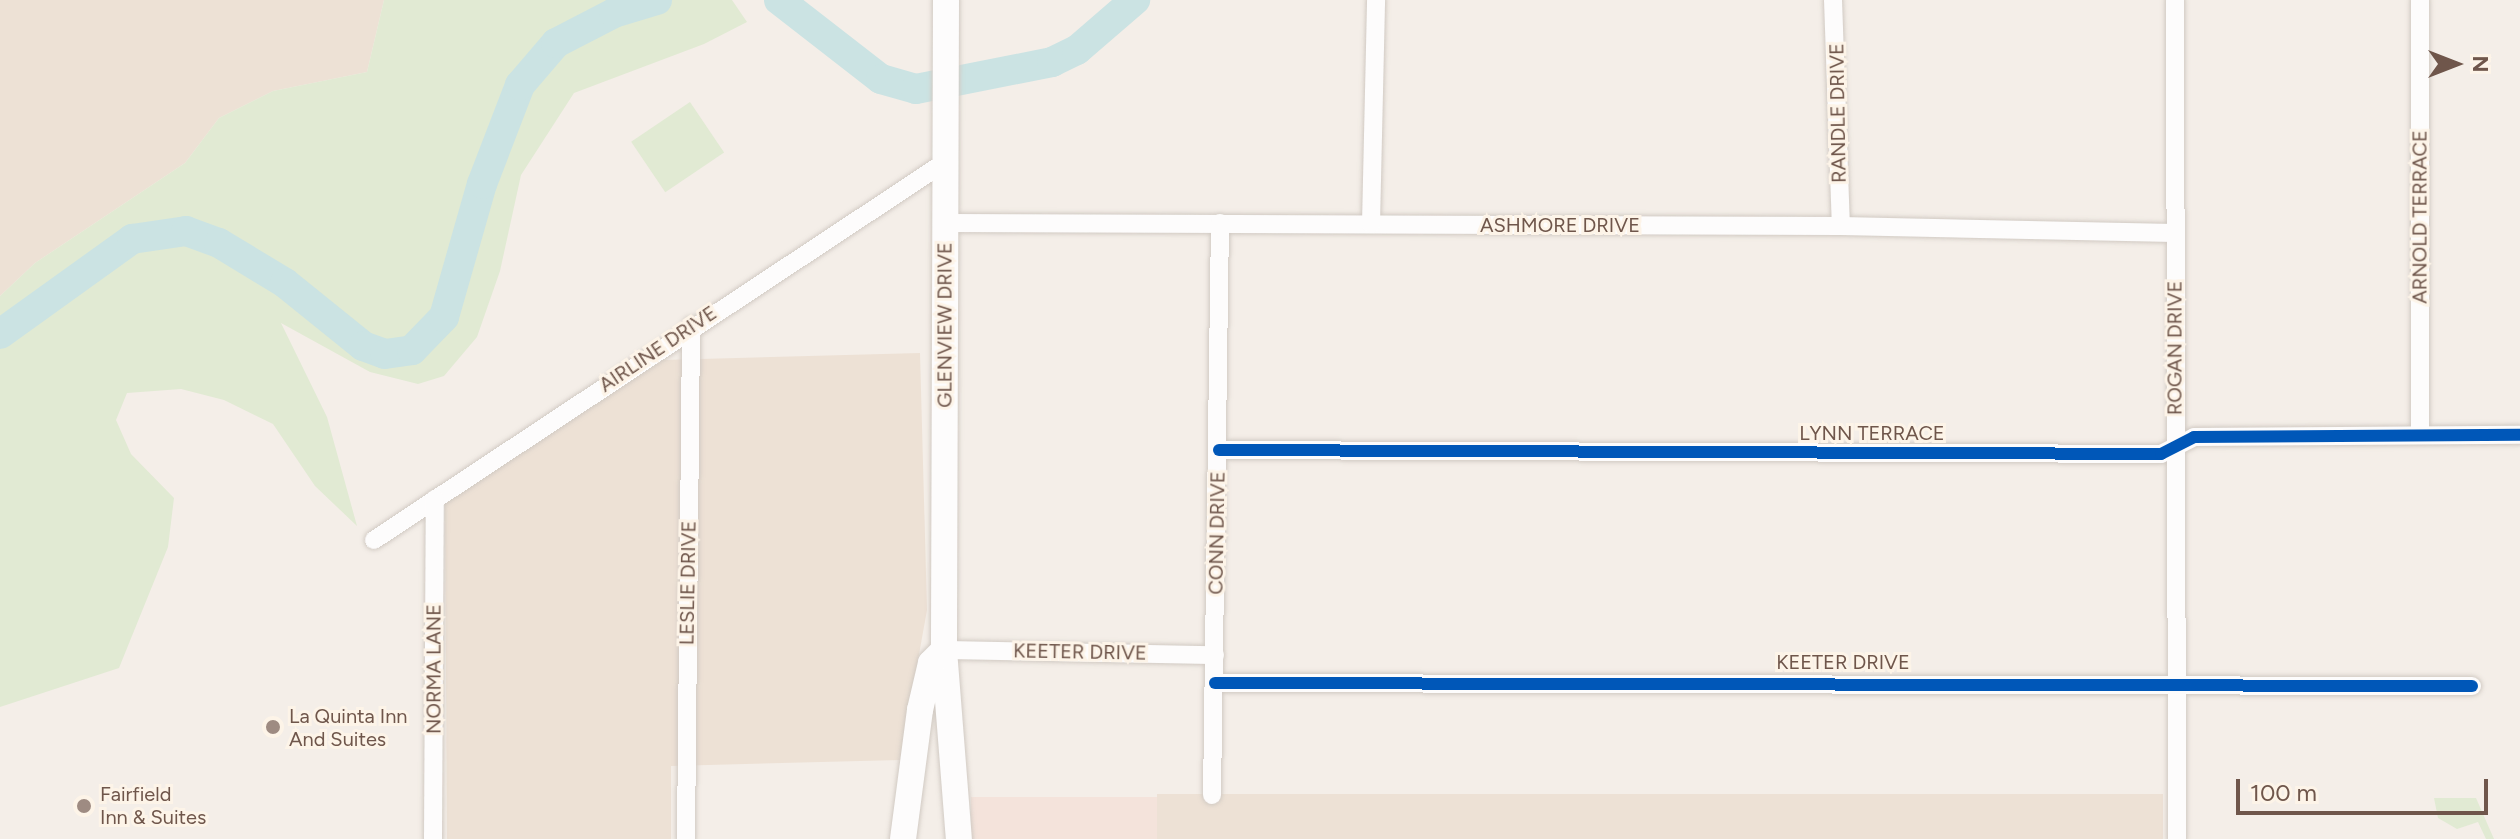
<!DOCTYPE html>
<style>
body{margin:0}
#map{position:relative;width:2520px;height:839px;overflow:hidden;background:#f4eee8;font-family:Figtree,sans-serif}
div>[style]{position:absolute}
.residential>*{inset:0;background:#ede1d5;transform-origin:0 0}
.commercial>*{inset:0;background:#f4e3db;transform-origin:0 0}
.green>*{inset:0;background:#e1ead3;transform-origin:0 0}
.river>*{height:30px;margin:-15px;padding:0 15px;transform-origin:15px;border-radius:15px;background:#cbe3e3}
.roads{filter:drop-shadow(0 0 2px #d1cac3) drop-shadow(0 0 2px #d1cac3)}
.street>*{height:18px;margin:-9px;padding:0 9px;transform-origin:9px;border-radius:9px;background:#fdfcfc}
.secondary>*{height:26px;margin:-13px;padding:0 13px;transform-origin:13px;border-radius:13px;background:#fdfcfc}
.cycleway>*{height:12px;margin:-6px;padding:0 6px;transform-origin:6px;border-radius:6px;background:#0057b8}
.dots>*{width:22px;height:22px;translate:-50% -50%;box-sizing:border-box;border:4px solid #fdf4e8;border-radius:50%}
span{translate:-50% -50%;white-space:nowrap;text-align:center;line-height:1.15;-webkit-text-stroke:6px #fdf4e8;paint-order:stroke}
.street-label{font-size:20px;color:#6f564b}
.poi-label{font-size:20px;color:#6f564b}
.left{translate:0 -50%;text-align:left}
.north{position:absolute;left:2416px;top:24px;width:80px;height:80px;-webkit-text-stroke:6px #fdf4e8;paint-order:stroke;rotate:90deg;font-size:22px;font-weight:700;line-height:32px;text-align:center;color:#6f564b}
.north::after{content:'';display:block;margin:auto;width:28px;height:36px;background:#6f564b;clip-path:polygon(50% 0,100% 100%,50% 72%,0 100%)}
.scale{position:absolute;left:2236px;top:779px;width:252px;height:36px;box-sizing:border-box;border:4px solid #6f564b;border-top:0;padding-left:10px;font-size:24px;line-height:28px;white-space:nowrap;color:#6f564b;-webkit-text-stroke:6px #fdf4e8;paint-order:stroke}
</style>
<div id="map">
<div class="residential">
<i style="clip-path:polygon(0 0,384px 0,367px 72px,273px 91px,219px 118px,185px 163px,35px 263px,0 296px)"></i>
<i style="clip-path:polygon(920px 353px,927px 610px,900px 760px,671px 766px,671px 839px,447px 839px,445px 503px,663px 360px)"></i>
<i style="left:2163px;top:794px;width:45px;height:1006px;rotate:90deg"></i>
</div>
<div class="commercial">
<i style="left:971px;top:797px;width:186px;height:42px"></i>
</div>
<div class="green">
<i style="clip-path:polygon(384px 0,732px 0,747px 22px,704px 44px,574px 93px,521px 175px,500px 271px,477px 337px,444px 376px,418px 384px,370px 372px,281px 323px,327px 417px,357px 526px,315px 486px,273px 424px,224px 400px,181px 389px,127px 393px,116px 420px,131px 454px,174px 498px,168px 547px,119px 668px,0 707px,0 296px,35px 263px,185px 163px,219px 118px,273px 91px,367px 72px)"></i>
<i style="left:690px;top:102px;width:61px;height:71px;rotate:56deg"></i>
<i style="clip-path:polygon(2434px 798px,2476px 798px,2494px 839px,2486px 839px,2478px 822px,2457px 829px,2438px 818px)"></i>
</div>
<div class="river">
<i style="left:779px;top:0;width:129px;rotate:37.8deg"></i>
<i style="left:881px;top:79px;width:36px;rotate:16deg"></i>
<i style="left:916px;top:89px;width:139px;rotate:-11.2deg"></i>
<i style="left:1052px;top:62px;width:28px;rotate:-26deg"></i>
<i style="left:1077px;top:50px;width:77px;rotate:-40.8deg"></i>
<i style="left:0;top:334px;width:163px;rotate:-35.7deg"></i>
<i style="left:132px;top:239px;width:55px;rotate:-8.4deg"></i>
<i style="left:186px;top:231px;width:35px;rotate:20deg"></i>
<i style="left:219px;top:243px;width:77px;rotate:31.2deg"></i>
<i style="left:285px;top:283px;width:100px;rotate:38.9deg"></i>
<i style="left:363px;top:346px;width:23px;rotate:20deg"></i>
<i style="left:385px;top:354px;width:27px;rotate:-8deg"></i>
<i style="left:412px;top:350px;width:46px;rotate:-45.9deg"></i>
<i style="left:444px;top:317px;width:138px;rotate:-74.1deg"></i>
<i style="left:482px;top:184px;width:106px;rotate:-69deg"></i>
<i style="left:520px;top:85px;width:55px;rotate:-49.4deg"></i>
<i style="left:556px;top:43px;width:65px;rotate:-27.3deg"></i>
<i style="left:614px;top:13px;width:45px;rotate:-16.8deg"></i>
</div>
<div class="roads">
<div class="street">
<i style="left:1833px;top:0;width:226px;rotate:88deg"></i>
<i style="left:2175px;top:0;width:839px;rotate:89.86deg"></i>
<i style="left:2420px;top:0;width:434px;rotate:90deg"></i>
<i style="left:946px;top:223px;width:895px;rotate:0.19deg"></i>
<i style="left:1841px;top:226px;width:333px;rotate:1.2deg"></i>
<i style="left:1371px;top:224px;width:224px;rotate:-88.7deg"></i>
<i style="left:1219px;top:450px;width:942px;rotate:0.24deg"></i>
<i style="left:2161px;top:454px;width:37px;rotate:-27deg"></i>
<i style="left:2194px;top:437px;width:326px;rotate:-0.4deg"></i>
<i style="left:374px;top:540px;width:685px;rotate:-33.5deg"></i>
<i style="left:944px;top:650px;width:271px;rotate:1.1deg"></i>
<i style="left:1215px;top:683px;width:1257px;rotate:0.14deg"></i>
<i style="left:1212px;top:795px;width:572px;rotate:-89.2deg"></i>
<i style="left:433px;top:839px;width:340px;rotate:-89.7deg"></i>
<i style="left:686px;top:839px;width:513px;rotate:-89.44deg"></i>
</div>
<div class="secondary">
<i style="left:946px;top:0;width:650px;rotate:90.18deg"></i>
<i style="left:944px;top:650px;width:190px;rotate:85.5deg"></i>
<i style="left:903px;top:839px;width:130px;rotate:-82.5deg"></i>
<i style="left:920px;top:710px;width:48px;rotate:-76.8deg"></i>
<i style="left:931px;top:663px;width:18px;rotate:-45deg"></i>
</div>
</div>
<div class="cycleway">
<i style="left:1219px;top:450px;width:942px;rotate:0.24deg"></i>
<i style="left:2161px;top:454px;width:37px;rotate:-27deg"></i>
<i style="left:2194px;top:437px;width:326px;rotate:-0.4deg"></i>
<i style="left:1215px;top:683px;width:1257px;rotate:0.14deg"></i>
</div>
<div class="dots">
<i style="left:273px;top:727px;background:#9e8b82"></i>
<i style="left:84px;top:806px;background:#9e8b82"></i>
</div>
<div class="street-label">
<span style="left:1838px;top:113px;rotate:-91deg">RANDLE DRIVE</span>
<span style="left:2420px;top:217px;rotate:-90deg">ARNOLD TERRACE</span>
<span style="left:1560px;top:225px">ASHMORE DRIVE</span>
<span style="left:945px;top:325px;rotate:-90deg">GLENVIEW DRIVE</span>
<span style="left:2175px;top:348px;rotate:-90deg">ROGAN DRIVE</span>
<span style="left:658px;top:349px;rotate:-34deg">AIRLINE DRIVE</span>
<span style="left:1872px;top:433px">LYNN TERRACE</span>
<span style="left:1217px;top:533px;rotate:-89deg">CONN DRIVE</span>
<span style="left:688px;top:583px;rotate:-89deg">LESLIE DRIVE</span>
<span style="left:1080px;top:652px;rotate:1deg">KEETER DRIVE</span>
<span style="left:1843px;top:662px">KEETER DRIVE</span>
<span style="left:434px;top:669px;rotate:-90deg">NORMA LANE</span>
</div>
<div class="poi-label">
<span class="left" style="left:289px;top:728px">La Quinta Inn<br>And Suites</span>
<span class="left" style="left:100px;top:806px">Fairfield<br>Inn &amp; Suites</span>
</div>
<div class="north">N</div>
<div class="scale">100 m</div>
</div>
